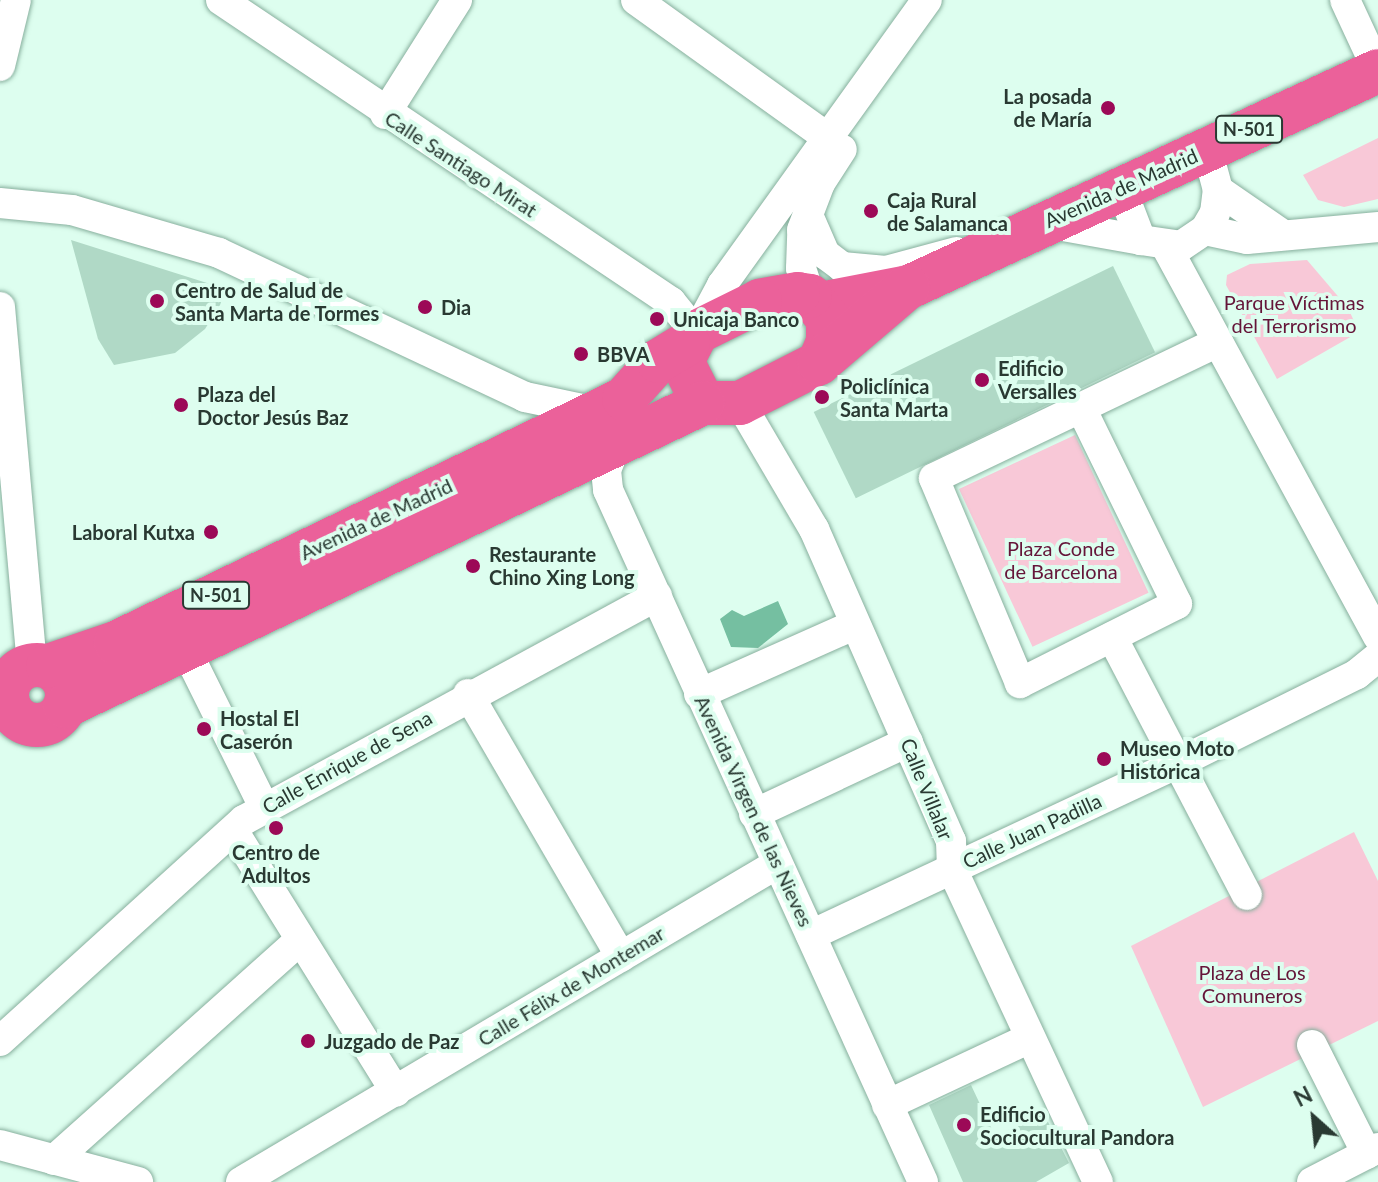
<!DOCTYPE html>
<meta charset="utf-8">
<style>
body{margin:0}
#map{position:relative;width:1378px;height:1182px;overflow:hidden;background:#ddfeef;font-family:Lato,sans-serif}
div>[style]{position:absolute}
.green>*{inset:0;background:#f8c8d7;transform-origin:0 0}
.water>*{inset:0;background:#75bfa1}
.building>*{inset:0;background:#b0d9c6;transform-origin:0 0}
.roads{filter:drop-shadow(0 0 2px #87af9d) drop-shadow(0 0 2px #87af9d)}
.minor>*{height:30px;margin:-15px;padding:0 15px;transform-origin:15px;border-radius:15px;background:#fff}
.highway>*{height:44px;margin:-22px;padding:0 22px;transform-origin:22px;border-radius:22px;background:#eb619a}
.highway>.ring{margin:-22px;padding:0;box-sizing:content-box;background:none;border:44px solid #eb619a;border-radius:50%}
.dots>*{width:22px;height:22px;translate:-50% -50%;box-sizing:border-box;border:4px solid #ddfeef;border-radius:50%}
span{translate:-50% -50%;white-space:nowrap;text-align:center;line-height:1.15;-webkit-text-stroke:8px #ddfeef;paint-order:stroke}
.shield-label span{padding:2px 6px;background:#ddfeef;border:2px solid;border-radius:6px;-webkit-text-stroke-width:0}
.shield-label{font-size:18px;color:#293932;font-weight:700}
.poi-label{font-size:20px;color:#293932;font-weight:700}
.right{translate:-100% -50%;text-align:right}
.left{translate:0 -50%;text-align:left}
.street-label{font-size:20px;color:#293932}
.park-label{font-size:20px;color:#651539}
.north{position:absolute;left:1274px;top:1078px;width:80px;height:80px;-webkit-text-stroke:6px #ddfeef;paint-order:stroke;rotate:333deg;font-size:22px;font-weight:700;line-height:32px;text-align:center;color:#293932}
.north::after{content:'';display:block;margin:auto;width:28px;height:36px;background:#293932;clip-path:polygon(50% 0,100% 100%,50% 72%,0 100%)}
</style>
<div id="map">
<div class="green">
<i style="clip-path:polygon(1378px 138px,1378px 199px,1344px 207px,1318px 200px,1303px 175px)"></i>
<i style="clip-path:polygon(1307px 260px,1348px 308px,1359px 332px,1277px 379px,1226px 285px,1227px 275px,1250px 264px)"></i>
<i style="left:1075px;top:435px;width:174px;height:128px;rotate:65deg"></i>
<i style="clip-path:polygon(1354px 832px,1378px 881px,1378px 1021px,1203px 1107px,1131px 946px)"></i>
</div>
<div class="water">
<i style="clip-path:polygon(778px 601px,788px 624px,758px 648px,731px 647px,720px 619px,732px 610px,744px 616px)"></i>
</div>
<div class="building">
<i style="clip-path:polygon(71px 240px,226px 289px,220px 305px,205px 329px,175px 353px,114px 365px,98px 339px)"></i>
<i style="left:1113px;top:266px;width:96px;height:333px;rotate:64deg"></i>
<i style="clip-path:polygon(971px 1085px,995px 1136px,1044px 1114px,1069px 1163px,1036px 1182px,963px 1182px,929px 1105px)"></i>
</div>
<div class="roads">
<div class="minor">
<i style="left:221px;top:0;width:542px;rotate:33.87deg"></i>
<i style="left:671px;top:302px;width:40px;rotate:51deg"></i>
<i style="left:636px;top:0;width:235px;rotate:35.7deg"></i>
<i style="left:827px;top:137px;width:19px;rotate:55deg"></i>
<i style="left:1345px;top:0;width:78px;rotate:65.1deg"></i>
<i style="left:0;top:66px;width:68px;rotate:-76.4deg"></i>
<i style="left:385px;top:114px;width:135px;rotate:-57.7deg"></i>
<i style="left:1121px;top:188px;width:56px;rotate:69deg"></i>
<i style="left:1141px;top:240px;width:40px;rotate:8.5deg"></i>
<i style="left:1181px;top:246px;width:29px;rotate:-34deg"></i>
<i style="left:1205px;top:230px;width:20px;rotate:-60deg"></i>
<i style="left:1215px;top:213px;width:23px;rotate:-83deg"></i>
<i style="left:1218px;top:190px;width:42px;rotate:-105deg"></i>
<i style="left:1218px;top:190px;width:75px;rotate:34.7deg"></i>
<i style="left:0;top:203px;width:72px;rotate:5.6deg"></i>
<i style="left:72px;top:210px;width:153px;rotate:16.3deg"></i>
<i style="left:219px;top:253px;width:338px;rotate:25.2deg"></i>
<i style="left:525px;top:397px;width:74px;rotate:11.8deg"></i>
<i style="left:808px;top:215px;width:43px;rotate:66.4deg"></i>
<i style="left:825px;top:254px;width:21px;rotate:37deg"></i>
<i style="left:842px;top:267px;width:44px;rotate:5.2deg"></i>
<i style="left:886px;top:271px;width:73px;rotate:-15deg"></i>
<i style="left:1046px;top:223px;width:97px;rotate:10.1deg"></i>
<i style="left:1205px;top:230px;width:43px;rotate:12.1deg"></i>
<i style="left:1247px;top:239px;width:132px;rotate:-5.2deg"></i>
<i style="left:1167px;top:248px;width:442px;rotate:61.5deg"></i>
<i style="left:810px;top:296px;width:29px;rotate:-108deg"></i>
<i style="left:801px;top:268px;width:38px;rotate:-88deg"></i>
<i style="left:802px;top:230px;width:50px;rotate:-69deg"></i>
<i style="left:820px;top:183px;width:40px;rotate:-57.1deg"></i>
<i style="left:0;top:307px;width:359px;rotate:84.9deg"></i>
<i style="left:697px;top:332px;width:53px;rotate:-62deg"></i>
<i style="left:722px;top:285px;width:351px;rotate:-54.3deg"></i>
<i style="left:740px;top:403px;width:146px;rotate:59.6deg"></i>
<i style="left:814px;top:529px;width:341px;rotate:66.3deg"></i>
<i style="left:951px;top:841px;width:28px;rotate:88deg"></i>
<i style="left:952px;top:869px;width:345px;rotate:65deg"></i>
<i style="left:1082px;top:410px;width:216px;rotate:63.9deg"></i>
<i style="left:1177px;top:604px;width:176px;rotate:153.3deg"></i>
<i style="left:1020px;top:683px;width:222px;rotate:-112.8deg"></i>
<i style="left:934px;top:478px;width:315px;rotate:-25.6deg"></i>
<i style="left:619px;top:438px;width:35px;rotate:112deg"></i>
<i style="left:606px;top:470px;width:20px;rotate:84deg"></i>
<i style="left:608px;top:490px;width:760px;rotate:65.52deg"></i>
<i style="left:1112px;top:637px;width:291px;rotate:62.4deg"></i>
<i style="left:175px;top:650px;width:25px;rotate:40deg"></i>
<i style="left:194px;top:666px;width:157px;rotate:63.6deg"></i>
<i style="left:468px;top:694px;width:304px;rotate:59.8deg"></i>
<i style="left:699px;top:694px;width:167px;rotate:-24deg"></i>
<i style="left:754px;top:814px;width:170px;rotate:-25.1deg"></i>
<i style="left:234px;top:832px;width:306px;rotate:58.1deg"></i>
<i style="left:811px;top:935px;width:405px;rotate:-25.1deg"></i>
<i style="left:1178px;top:763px;width:200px;rotate:-26.4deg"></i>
<i style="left:1357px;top:674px;width:27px;rotate:-39deg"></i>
<i style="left:0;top:1041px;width:329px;rotate:-42.2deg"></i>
<i style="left:244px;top:820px;width:470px;rotate:-28.5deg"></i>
<i style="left:1312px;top:1045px;width:122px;rotate:63.2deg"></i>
<i style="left:887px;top:1105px;width:158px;rotate:-25.1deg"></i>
<i style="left:0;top:1145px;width:143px;rotate:15deg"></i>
<i style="left:54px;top:1160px;width:330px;rotate:-41.8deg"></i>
<i style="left:241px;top:1182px;width:623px;rotate:-30.68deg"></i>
<i style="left:1312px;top:1182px;width:74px;rotate:-27.3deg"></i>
</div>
<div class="highway">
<i style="left:820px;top:304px;width:91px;rotate:-10.8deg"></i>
<i style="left:909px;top:287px;width:516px;rotate:-24.73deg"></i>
<i style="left:819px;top:363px;width:23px;rotate:-67deg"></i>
<i style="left:828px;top:342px;width:23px;rotate:-90deg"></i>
<i style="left:828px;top:319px;width:29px;rotate:-128deg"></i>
<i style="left:810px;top:296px;width:12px;rotate:-171deg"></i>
<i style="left:798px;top:294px;width:39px;rotate:170deg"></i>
<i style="left:760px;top:301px;width:70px;rotate:153.8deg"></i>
<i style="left:697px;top:332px;width:33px;rotate:117deg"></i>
<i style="left:682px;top:361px;width:47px;rotate:63.4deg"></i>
<i style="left:703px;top:403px;width:37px"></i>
<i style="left:740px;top:403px;width:89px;rotate:-26.9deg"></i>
<i style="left:819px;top:363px;width:117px;rotate:-40.5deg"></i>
<i class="ring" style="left:7px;top:665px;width:16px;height:16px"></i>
<i style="left:48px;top:666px;width:72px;rotate:-18.7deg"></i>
<i style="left:116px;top:643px;width:564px;rotate:-25.66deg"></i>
<i style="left:624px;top:399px;width:51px;rotate:-48.2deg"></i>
<i style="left:658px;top:361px;width:35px;rotate:-31deg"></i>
<i style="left:65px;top:706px;width:706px;rotate:-25.4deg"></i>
</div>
</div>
<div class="dots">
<i style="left:1108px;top:108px;background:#9c0957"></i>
<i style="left:871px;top:211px;background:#9c0957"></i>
<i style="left:157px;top:301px;background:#9c0957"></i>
<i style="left:425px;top:307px;background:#9c0957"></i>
<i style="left:657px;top:319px;background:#9c0957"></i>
<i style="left:581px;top:354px;background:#9c0957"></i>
<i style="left:982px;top:380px;background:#9c0957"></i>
<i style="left:822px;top:397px;background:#9c0957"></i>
<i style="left:181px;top:405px;background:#9c0957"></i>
<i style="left:211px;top:532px;background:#9c0957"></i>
<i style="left:473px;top:566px;background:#9c0957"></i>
<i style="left:204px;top:729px;background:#9c0957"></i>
<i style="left:1104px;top:759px;background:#9c0957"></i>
<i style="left:276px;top:828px;background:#9c0957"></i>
<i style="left:308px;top:1041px;background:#9c0957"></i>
<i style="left:964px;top:1125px;background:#9c0957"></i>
</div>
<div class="shield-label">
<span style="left:1249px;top:129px">N-501</span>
<span style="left:216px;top:595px">N-501</span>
</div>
<div class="poi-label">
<span class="right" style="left:1092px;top:108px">La posada<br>de María</span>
<span class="left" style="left:887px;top:212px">Caja Rural<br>de Salamanca</span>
<span class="left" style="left:175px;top:302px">Centro de Salud de<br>Santa Marta de Tormes</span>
<span class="left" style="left:441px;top:307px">Dia</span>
<span class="left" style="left:673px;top:319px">Unicaja Banco</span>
<span class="left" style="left:597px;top:354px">BBVA</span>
<span class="left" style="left:998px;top:380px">Edificio<br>Versalles</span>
<span class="left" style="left:840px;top:398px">Policlínica<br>Santa Marta</span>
<span class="left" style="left:197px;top:406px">Plaza del<br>Doctor Jesús Baz</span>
<span class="right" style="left:195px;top:532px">Laboral Kutxa</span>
<span class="left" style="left:489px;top:566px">Restaurante<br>Chino Xing Long</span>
<span class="left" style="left:220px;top:730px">Hostal El<br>Caserón</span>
<span class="left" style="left:1120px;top:760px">Museo Moto<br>Histórica</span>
<span style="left:276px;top:864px">Centro de<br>Adultos</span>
<span class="left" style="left:324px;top:1041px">Juzgado de Paz</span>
<span class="left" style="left:980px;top:1126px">Edificio<br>Sociocultural Pandora</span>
</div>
<div class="street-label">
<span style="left:461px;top:164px;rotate:33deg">Calle Santiago Mirat</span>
<span style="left:1121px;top:188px;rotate:-24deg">Avenida de Madrid</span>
<span style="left:376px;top:519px;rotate:-25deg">Avenida de Madrid</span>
<span style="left:347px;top:762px;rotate:-29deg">Calle Enrique de Sena</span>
<span style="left:927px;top:789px;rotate:68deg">Calle Villalar</span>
<span style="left:754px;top:811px;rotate:65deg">Avenida Virgen de las Nieves</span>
<span style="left:1032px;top:831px;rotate:-25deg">Calle Juan Padilla</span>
<span style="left:571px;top:986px;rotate:-31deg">Calle Félix de Montemar</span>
</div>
<div class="park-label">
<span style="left:1294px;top:314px">Parque Víctimas<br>del Terrorismo</span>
<span style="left:1061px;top:560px">Plaza Conde<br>de Barcelona</span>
<span style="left:1252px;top:984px">Plaza de Los<br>Comuneros</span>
</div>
<div class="north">N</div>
</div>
